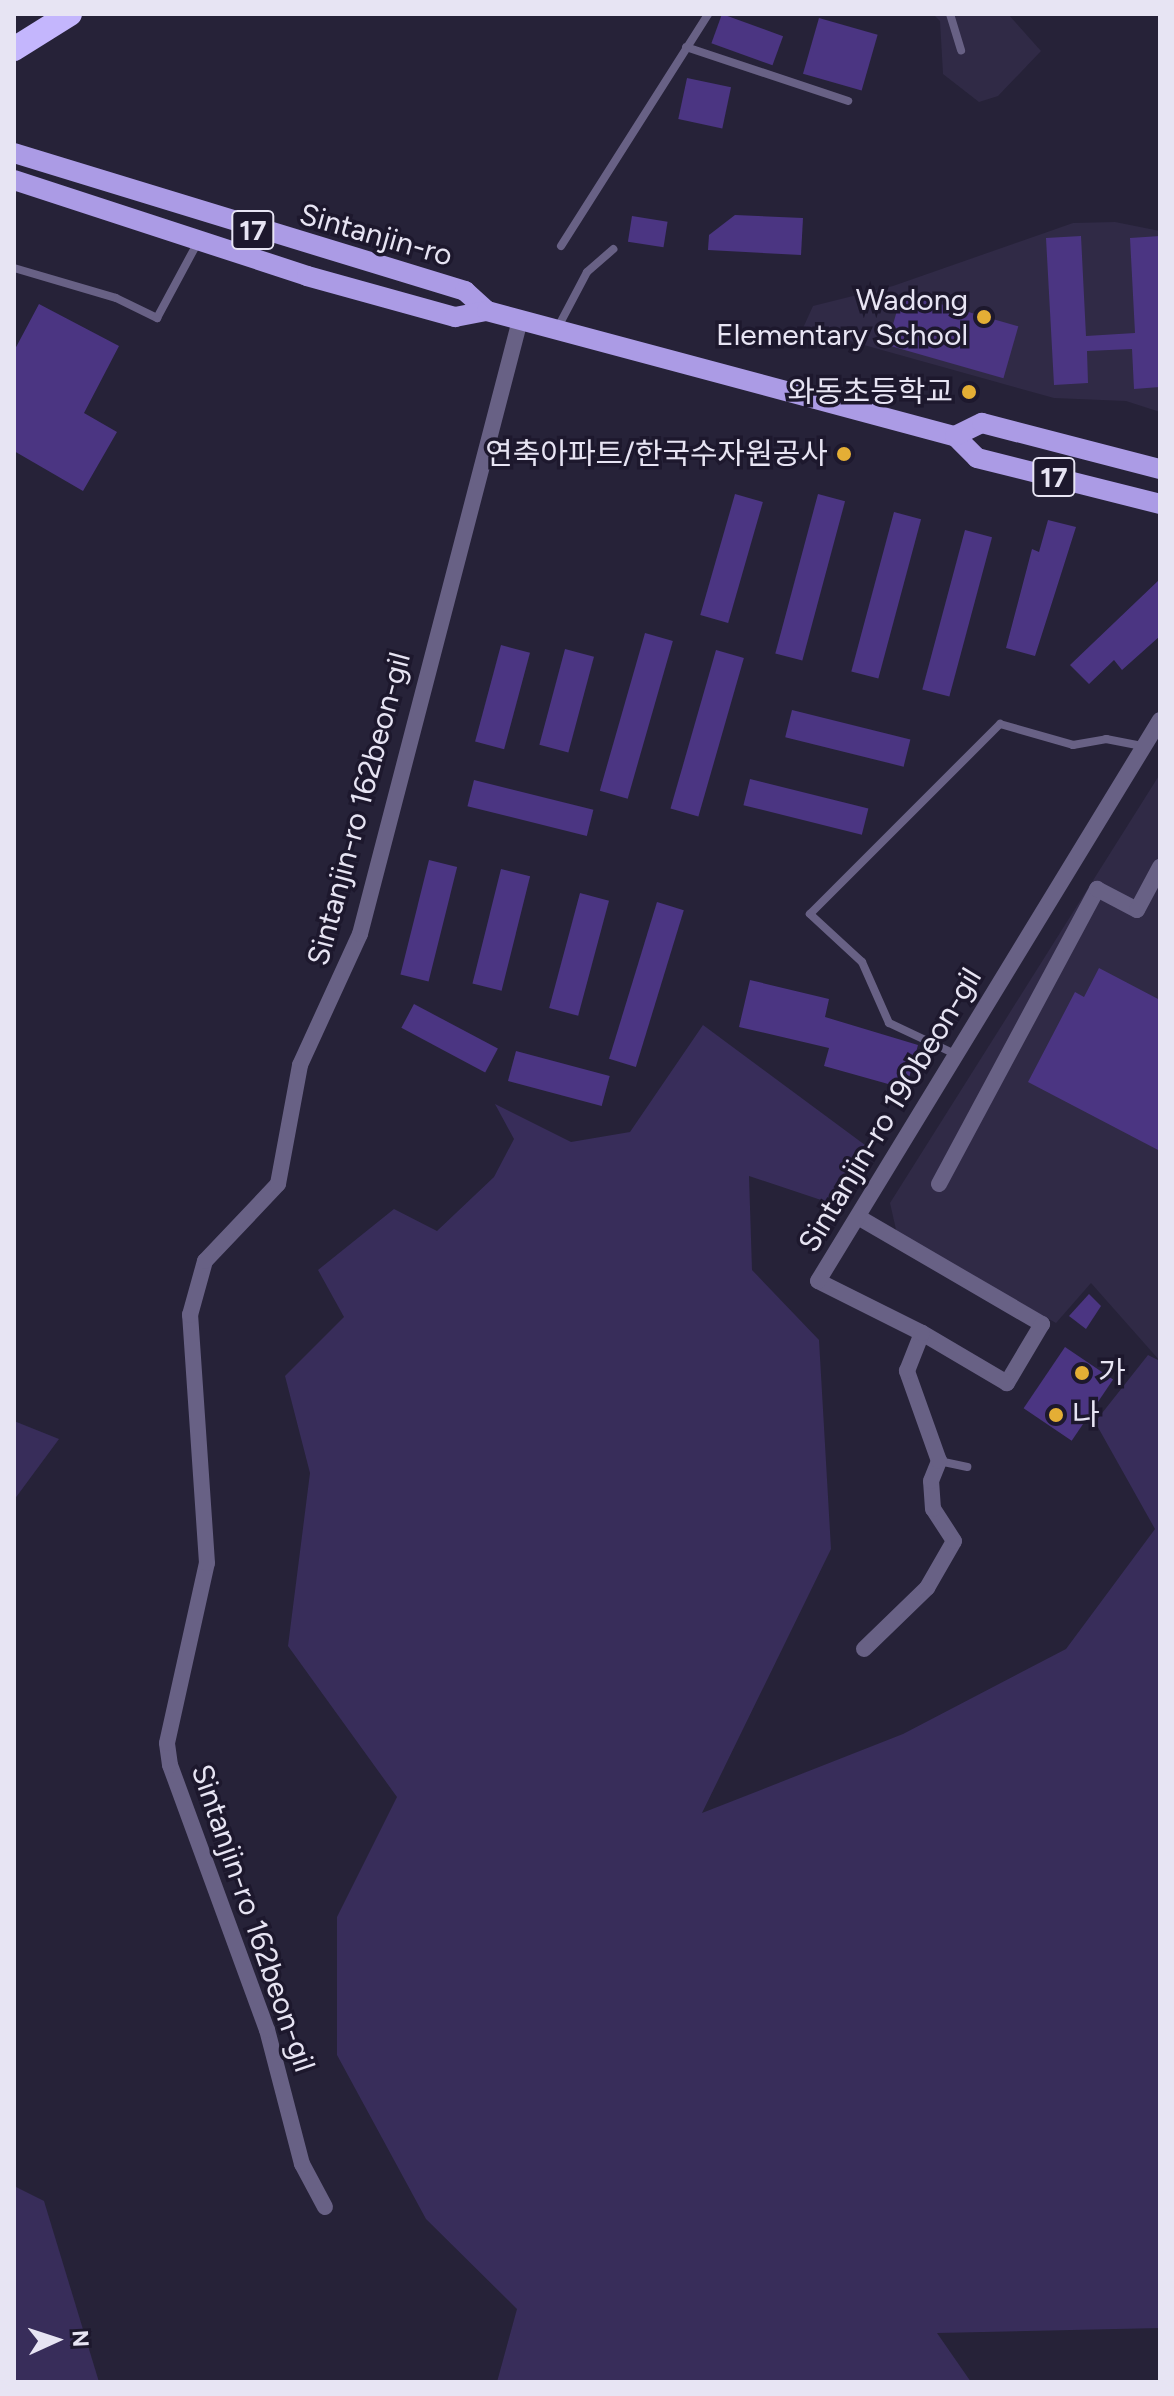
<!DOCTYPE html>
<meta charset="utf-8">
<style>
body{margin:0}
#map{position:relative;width:1174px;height:2396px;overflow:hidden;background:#262238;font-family:Figtree,"Noto Sans KR",sans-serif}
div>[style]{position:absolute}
.built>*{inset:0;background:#302a46}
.green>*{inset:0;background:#382d5a}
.building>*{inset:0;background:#4b3582;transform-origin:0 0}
.service>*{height:8px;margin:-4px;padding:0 4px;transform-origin:4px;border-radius:4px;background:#686185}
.minor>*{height:16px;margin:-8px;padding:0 8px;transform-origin:8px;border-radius:8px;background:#686185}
.primary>*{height:20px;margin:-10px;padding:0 10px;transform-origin:10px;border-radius:10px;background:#ab9be5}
.motorway>*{height:24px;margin:-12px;padding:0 12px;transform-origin:12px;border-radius:12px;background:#c4b6fd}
.dots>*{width:22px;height:22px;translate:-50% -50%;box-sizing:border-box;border:4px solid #1d182d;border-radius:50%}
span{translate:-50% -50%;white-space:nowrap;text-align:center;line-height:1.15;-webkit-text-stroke:7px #1d182d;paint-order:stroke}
.shield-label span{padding:2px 6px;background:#1d182d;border:2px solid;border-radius:6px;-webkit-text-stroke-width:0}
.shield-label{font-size:28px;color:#e7e4f3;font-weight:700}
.street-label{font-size:30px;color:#e7e4f3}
.poi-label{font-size:30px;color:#e7e4f3}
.right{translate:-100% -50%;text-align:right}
.left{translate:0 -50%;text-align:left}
.frame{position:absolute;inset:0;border:16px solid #e7e4f3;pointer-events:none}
.north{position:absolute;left:16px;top:2300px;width:80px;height:80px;-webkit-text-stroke:6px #1d182d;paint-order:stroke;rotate:87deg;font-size:22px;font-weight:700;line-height:32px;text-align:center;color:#e7e4f3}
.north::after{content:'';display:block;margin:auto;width:28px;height:36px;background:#e7e4f3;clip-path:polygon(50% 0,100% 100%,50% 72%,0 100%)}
</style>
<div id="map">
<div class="built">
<i style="clip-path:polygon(933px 14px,1008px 14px,1041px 51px,998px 96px,979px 102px,943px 74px,940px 21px)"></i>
<i style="clip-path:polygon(1115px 222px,1160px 231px,1160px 412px,1126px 401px,1054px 398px,803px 328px,813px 306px,893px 286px,1073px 223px)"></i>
<i style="clip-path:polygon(1160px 774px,1160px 1361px,1091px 1283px,1056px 1323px,897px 1234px,890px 1203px)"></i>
</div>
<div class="green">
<i style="clip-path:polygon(703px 1025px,865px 1145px,827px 1202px,749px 1176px,752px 1270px,819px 1340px,831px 1549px,702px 1813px,903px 1734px,1066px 1649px,1155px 1529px,1095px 1422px,1148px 1355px,1160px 1361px,1160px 2328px,937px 2333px,971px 2382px,497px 2382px,517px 2309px,426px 2219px,337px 2055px,337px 1917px,397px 1797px,288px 1646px,310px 1473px,285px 1376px,344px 1317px,318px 1270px,394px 1209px,437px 1231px,494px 1177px,514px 1139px,495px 1104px,571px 1142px,630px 1132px)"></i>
<i style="clip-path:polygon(14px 1421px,59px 1439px,14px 1500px)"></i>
<i style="clip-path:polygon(14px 2186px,44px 2201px,99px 2382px,14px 2382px)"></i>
</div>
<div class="building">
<i style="left:722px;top:14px;width:65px;height:31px;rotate:20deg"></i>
<i style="left:819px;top:18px;width:61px;height:58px;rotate:16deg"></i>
<i style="left:687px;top:78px;width:45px;height:42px;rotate:12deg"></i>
<i style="clip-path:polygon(735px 215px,803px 218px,801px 255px,708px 250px,709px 235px)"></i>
<i style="left:632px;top:216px;width:36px;height:26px;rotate:9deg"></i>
<i style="clip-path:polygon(1081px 236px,1086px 336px,1135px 333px,1130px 238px,1160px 236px,1160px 387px,1134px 389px,1132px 349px,1087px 351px,1088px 383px,1054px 385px,1046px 238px)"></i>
<i style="left:902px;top:293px;width:121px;height:54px;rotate:16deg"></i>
<i style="clip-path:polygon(39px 304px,119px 346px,84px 413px,117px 432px,83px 491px,14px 451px,14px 351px)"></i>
<i style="left:735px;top:494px;width:29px;height:126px;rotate:16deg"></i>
<i style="left:818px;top:494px;width:28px;height:165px;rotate:15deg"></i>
<i style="left:894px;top:512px;width:28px;height:165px;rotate:15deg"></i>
<i style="clip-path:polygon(1048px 520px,1076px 527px,1035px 656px,1006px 648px,1032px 549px,1039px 552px)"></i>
<i style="left:965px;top:530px;width:28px;height:165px;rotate:15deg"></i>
<i style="clip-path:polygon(1160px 579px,1160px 636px,1122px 670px,1114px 660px,1089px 684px,1070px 665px)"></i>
<i style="left:645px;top:633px;width:29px;height:164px;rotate:16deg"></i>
<i style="left:501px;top:645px;width:30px;height:100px;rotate:15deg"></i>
<i style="left:565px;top:649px;width:30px;height:99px;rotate:15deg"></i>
<i style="left:716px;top:650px;width:29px;height:165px;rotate:16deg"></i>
<i style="left:792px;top:710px;width:122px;height:28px;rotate:14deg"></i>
<i style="left:750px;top:779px;width:122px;height:27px;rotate:14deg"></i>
<i style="left:474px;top:780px;width:123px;height:27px;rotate:14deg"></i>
<i style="left:429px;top:860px;width:29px;height:118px;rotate:14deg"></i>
<i style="left:501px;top:869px;width:30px;height:118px;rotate:14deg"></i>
<i style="left:580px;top:893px;width:30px;height:119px;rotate:15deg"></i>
<i style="left:657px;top:902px;width:28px;height:164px;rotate:17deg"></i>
<i style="clip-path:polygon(1099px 968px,1160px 1000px,1160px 1151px,1028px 1082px,1075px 992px,1084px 997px)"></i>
<i style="clip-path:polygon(750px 980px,829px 999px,825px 1017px,918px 1045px,906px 1089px,824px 1066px,829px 1048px,739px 1027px)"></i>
<i style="left:414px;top:1004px;width:95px;height:27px;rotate:28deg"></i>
<i style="left:516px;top:1051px;width:97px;height:31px;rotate:15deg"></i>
<i style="clip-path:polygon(1089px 1294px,1101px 1306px,1086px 1329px,1069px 1316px)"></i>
<i style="left:1065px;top:1347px;width:58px;height:74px;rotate:34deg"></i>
</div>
<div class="service">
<i style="left:950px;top:14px;width:38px;rotate:73deg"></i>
<i style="left:686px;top:47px;width:171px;rotate:18.4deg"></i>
<i style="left:561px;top:246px;width:275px;rotate:-57.6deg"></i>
<i style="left:14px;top:268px;width:106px;rotate:16.4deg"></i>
<i style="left:116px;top:298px;width:46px;rotate:26deg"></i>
<i style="left:157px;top:318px;width:86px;rotate:-61.7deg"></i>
<i style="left:557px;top:329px;width:64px;rotate:-62.2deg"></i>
<i style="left:587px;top:272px;width:35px;rotate:-41deg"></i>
<i style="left:955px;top:1054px;width:73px;rotate:-154.8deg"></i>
<i style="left:889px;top:1023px;width:67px;rotate:-113.9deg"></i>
<i style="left:862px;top:962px;width:71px;rotate:-137.3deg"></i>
<i style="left:810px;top:914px;width:269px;rotate:-45deg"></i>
<i style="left:1000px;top:724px;width:76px;rotate:16deg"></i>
<i style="left:1073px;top:745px;width:34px;rotate:-10deg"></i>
<i style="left:1106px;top:739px;width:38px;rotate:11deg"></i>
<i style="left:939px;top:1461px;width:29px;rotate:12deg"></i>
</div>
<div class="minor">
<i style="left:939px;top:1184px;width:335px;rotate:-61.8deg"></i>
<i style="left:1097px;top:889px;width:45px;rotate:27.7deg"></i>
<i style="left:1137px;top:910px;width:49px;rotate:-61.9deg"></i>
<i style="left:858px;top:1217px;width:213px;rotate:30.2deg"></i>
<i style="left:1042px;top:1324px;width:69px;rotate:120.7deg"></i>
<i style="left:1007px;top:1383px;width:99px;rotate:-149.5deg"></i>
<i style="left:864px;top:1649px;width:88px;rotate:-44.1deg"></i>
<i style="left:927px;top:1588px;width:54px;rotate:-60.1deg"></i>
<i style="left:954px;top:1541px;width:38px;rotate:-123deg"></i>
<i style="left:933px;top:1509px;width:28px;rotate:-94deg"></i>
<i style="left:931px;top:1481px;width:22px;rotate:-68deg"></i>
<i style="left:939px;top:1461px;width:96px;rotate:-109.6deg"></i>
<i style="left:907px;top:1371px;width:41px;rotate:-68.5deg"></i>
<i style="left:922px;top:1333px;width:116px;rotate:-153.4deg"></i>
<i style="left:818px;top:1281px;width:657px;rotate:-58.63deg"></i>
<i style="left:325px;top:2207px;width:49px;rotate:-118.1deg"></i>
<i style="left:302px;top:2164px;width:138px;rotate:-104.6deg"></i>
<i style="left:267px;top:2030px;width:282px;rotate:-110.1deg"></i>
<i style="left:170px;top:1765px;width:22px;rotate:-98deg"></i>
<i style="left:167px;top:1743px;width:184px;rotate:-77.5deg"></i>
<i style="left:207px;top:1563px;width:249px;rotate:-93.9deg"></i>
<i style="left:190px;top:1315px;width:56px;rotate:-74.5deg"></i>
<i style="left:205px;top:1261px;width:106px;rotate:-46.5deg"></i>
<i style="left:278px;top:1184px;width:121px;rotate:-79.5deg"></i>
<i style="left:300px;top:1065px;width:144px;rotate:-65.4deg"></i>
<i style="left:360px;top:934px;width:635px;rotate:-75.39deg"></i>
</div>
<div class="primary">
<i style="left:14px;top:153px;width:472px;rotate:17deg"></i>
<i style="left:465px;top:291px;width:30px;rotate:42deg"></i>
<i style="left:14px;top:180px;width:308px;rotate:18.1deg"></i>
<i style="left:307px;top:276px;width:154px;rotate:15.5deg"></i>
<i style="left:455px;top:317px;width:33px;rotate:-11deg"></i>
<i style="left:487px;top:311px;width:484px;rotate:15deg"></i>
<i style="left:955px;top:436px;width:31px;rotate:45deg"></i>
<i style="left:977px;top:458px;width:189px;rotate:14.1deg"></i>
<i style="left:955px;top:436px;width:30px;rotate:-26deg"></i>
<i style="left:982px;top:423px;width:184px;rotate:14.5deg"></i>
</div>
<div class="motorway">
<i style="left:14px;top:49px;width:66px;rotate:-32deg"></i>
</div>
<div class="dots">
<i style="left:984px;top:317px;background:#e4ae35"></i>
<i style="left:969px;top:392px;background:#e4ae35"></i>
<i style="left:844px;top:454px;background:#e4ae35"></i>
<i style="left:1082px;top:1373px;background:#e4ae35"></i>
<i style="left:1056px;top:1415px;background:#e4ae35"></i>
</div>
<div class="shield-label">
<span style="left:253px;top:230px">17</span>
<span style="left:1054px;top:477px">17</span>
</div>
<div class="street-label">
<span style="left:376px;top:235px;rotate:16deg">Sintanjin-ro</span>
<span style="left:359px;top:809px;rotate:-75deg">Sintanjin-ro 162beon-gil</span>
<span style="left:890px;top:1110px;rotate:-59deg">Sintanjin-ro 190beon-gil</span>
<span style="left:253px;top:1918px;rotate:71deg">Sintanjin-ro 162beon-gil</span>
</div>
<div class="poi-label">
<span class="right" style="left:968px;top:317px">Wadong<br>Elementary School</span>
<span class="right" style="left:953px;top:392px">와동초등학교</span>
<span class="right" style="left:828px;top:454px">연축아파트/한국수자원공사</span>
<span class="left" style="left:1098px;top:1373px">가</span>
<span class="left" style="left:1072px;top:1415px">나</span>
</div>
<div class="frame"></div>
<div class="north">N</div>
</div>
